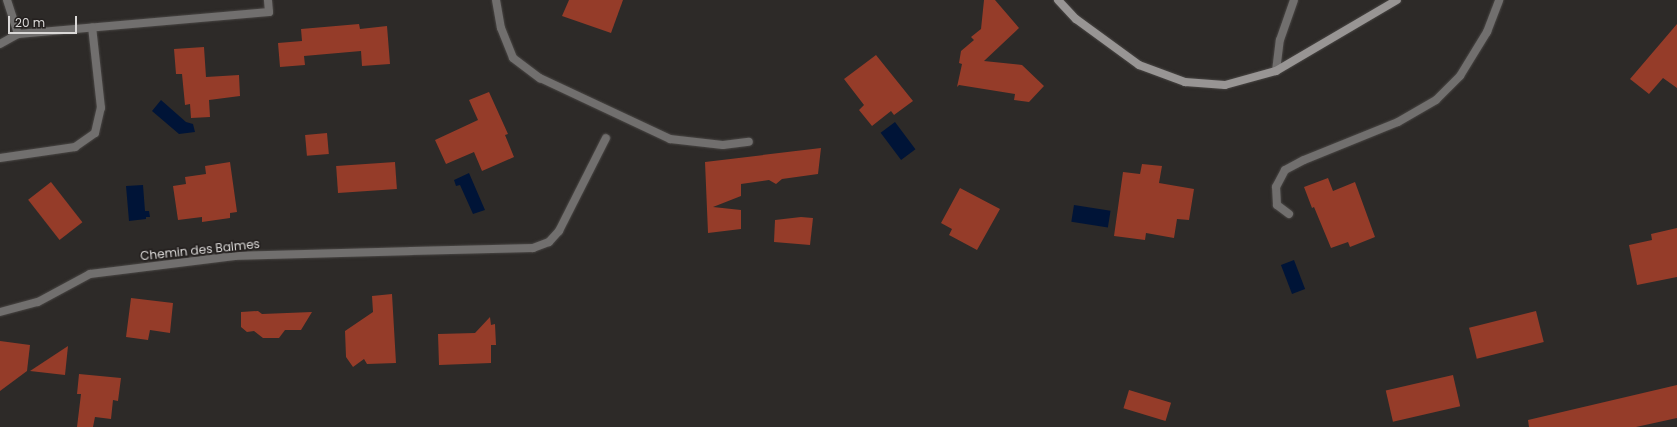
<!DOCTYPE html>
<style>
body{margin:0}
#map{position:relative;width:1677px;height:427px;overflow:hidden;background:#2d2a28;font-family:Poppins,sans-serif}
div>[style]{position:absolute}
.water>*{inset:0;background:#001437;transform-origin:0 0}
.building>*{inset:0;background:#953c29;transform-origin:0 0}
.roads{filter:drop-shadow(0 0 1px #494644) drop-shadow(0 0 1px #494644)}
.lane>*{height:8px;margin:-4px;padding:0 4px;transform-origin:4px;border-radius:4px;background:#716f6e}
.street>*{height:8px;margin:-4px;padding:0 4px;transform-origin:4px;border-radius:4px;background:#716f6e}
.secondary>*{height:8px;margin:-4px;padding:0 4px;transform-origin:4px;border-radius:4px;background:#989594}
span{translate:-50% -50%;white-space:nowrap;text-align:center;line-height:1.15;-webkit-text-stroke:3.5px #24201f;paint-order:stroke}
.street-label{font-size:12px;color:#dad8d7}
.scale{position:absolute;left:8px;top:16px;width:69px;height:18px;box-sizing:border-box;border:2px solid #dad8d7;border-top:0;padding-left:5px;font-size:12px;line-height:14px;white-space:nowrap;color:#dad8d7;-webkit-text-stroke:3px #24201f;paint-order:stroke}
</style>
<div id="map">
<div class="water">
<i style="clip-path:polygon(161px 100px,186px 122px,193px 124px,195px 132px,179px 134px,152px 111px)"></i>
<i style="left:895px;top:122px;width:34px;height:18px;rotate:53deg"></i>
<i style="clip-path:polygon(469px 173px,485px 210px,473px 214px,460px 185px,456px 186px,454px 180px)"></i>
<i style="clip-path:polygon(143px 185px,145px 211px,149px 211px,150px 217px,146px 217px,146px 219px,129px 221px,126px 186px)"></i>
<i style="left:1074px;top:205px;width:37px;height:17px;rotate:9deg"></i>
<i style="left:1294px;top:260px;width:31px;height:14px;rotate:69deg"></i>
</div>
<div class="building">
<i style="clip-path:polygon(569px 0,623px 0,611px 33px,562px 16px)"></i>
<i style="clip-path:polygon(984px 0,995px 0,1019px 28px,984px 61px,1022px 65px,1044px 86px,1029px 102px,1014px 100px,1015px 94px,959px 85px,957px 87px,962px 64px,959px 63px,961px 51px,974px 40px,971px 37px,981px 29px)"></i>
<i style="clip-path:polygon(359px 24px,360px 29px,387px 26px,390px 64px,362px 66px,361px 51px,304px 56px,305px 65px,280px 67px,278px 43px,302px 41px,301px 29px)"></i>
<i style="clip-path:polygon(1677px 24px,1677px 88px,1663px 78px,1649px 94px,1630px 79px)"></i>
<i style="clip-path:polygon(204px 47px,206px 77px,239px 75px,240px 96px,209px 100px,210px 117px,191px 118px,190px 104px,185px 105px,182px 74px,176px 74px,174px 49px)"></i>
<i style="clip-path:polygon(876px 55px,913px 101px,894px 115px,891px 111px,872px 126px,859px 110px,864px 105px,844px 79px)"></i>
<i style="clip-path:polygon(489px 92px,508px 134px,505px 135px,514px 157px,482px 171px,474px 152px,446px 164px,435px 140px,478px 120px,469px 100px)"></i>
<i style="left:327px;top:133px;width:21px;height:22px;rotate:85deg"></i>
<i style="clip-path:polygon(821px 148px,818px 174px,782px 179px,776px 184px,769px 180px,741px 184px,741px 196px,713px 207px,741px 210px,741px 229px,708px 233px,705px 162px)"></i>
<i style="clip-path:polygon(230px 162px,237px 212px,230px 213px,230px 218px,202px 222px,202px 217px,178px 220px,173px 186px,186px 184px,185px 177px,206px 174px,205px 166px)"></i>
<i style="left:395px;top:162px;width:27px;height:59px;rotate:86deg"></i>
<i style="clip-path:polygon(1142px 164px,1162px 166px,1159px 183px,1194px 189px,1189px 220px,1177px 219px,1174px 238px,1146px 233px,1145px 240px,1114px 236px,1123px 172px,1140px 174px)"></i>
<i style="clip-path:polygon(1328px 178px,1333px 191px,1355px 182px,1375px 237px,1350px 247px,1348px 242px,1331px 248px,1314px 207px,1312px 208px,1304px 187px)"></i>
<i style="left:51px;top:182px;width:51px;height:29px;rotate:52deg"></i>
<i style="clip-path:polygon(960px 188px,1000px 209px,977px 250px,949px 235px,952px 229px,941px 223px)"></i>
<i style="clip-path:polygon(801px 217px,813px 218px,810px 245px,774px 242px,775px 220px)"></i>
<i style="clip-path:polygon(1677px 228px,1677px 277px,1637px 285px,1629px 245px,1652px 240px,1651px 234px)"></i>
<i style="clip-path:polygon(392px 294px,396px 363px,367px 364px,364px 359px,353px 367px,346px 357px,345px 331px,373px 312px,372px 296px)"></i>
<i style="clip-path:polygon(131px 298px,173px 303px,170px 333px,150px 330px,148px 340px,126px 337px)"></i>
<i style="clip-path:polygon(258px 311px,262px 314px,312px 312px,301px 330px,285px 330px,279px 338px,263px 338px,254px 331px,247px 332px,241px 327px,241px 312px)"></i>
<i style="left:1536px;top:311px;width:32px;height:69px;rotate:76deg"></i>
<i style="clip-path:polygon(490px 317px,491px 325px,495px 324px,496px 345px,491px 345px,491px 363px,439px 365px,438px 334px,475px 333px)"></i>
<i style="clip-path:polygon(0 341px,30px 345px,27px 371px,0 391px)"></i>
<i style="clip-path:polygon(68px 346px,65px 375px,30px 371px)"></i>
<i style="clip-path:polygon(79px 374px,121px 378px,118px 401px,113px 400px,111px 419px,95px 417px,93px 427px,77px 427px,81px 394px,77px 394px)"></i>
<i style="left:1453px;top:375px;width:32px;height:69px;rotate:77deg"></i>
<i style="clip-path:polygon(1677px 385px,1677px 418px,1636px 427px,1529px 427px,1528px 420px)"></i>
<i style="left:1129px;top:390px;width:44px;height:19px;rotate:17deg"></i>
</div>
<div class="roads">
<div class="lane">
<i style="left:1289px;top:214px;width:15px;rotate:-143deg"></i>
<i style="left:1277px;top:205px;width:18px;rotate:-93deg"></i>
<i style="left:1276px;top:187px;width:19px;rotate:-62deg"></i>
<i style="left:1285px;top:170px;width:21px;rotate:-28deg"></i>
<i style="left:1304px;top:160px;width:101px;rotate:-22deg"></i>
<i style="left:1398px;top:122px;width:44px;rotate:-30.1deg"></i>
<i style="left:1436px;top:100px;width:34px;rotate:-45deg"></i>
<i style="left:1460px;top:76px;width:52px;rotate:-58.5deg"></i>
<i style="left:1487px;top:32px;width:34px;rotate:-69deg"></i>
<i style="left:411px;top:251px;width:122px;rotate:-1.4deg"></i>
<i style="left:533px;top:248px;width:17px;rotate:-21deg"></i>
<i style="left:549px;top:242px;width:15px;rotate:-48deg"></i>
<i style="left:559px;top:231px;width:104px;rotate:-63.2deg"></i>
</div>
<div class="street">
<i style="left:7px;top:0;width:36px;rotate:72deg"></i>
<i style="left:496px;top:0;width:28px;rotate:80deg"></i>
<i style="left:501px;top:28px;width:32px;rotate:68deg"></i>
<i style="left:513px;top:58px;width:34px;rotate:37deg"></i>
<i style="left:540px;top:78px;width:144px;rotate:25.1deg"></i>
<i style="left:670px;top:139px;width:53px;rotate:6.5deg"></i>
<i style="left:723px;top:145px;width:26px;rotate:-7deg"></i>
<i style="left:0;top:44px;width:21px;rotate:-29deg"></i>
<i style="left:18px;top:34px;width:252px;rotate:-5deg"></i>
<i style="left:269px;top:12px;width:12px;rotate:-95deg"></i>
<i style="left:1276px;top:71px;width:31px;rotate:-83deg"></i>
<i style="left:1280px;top:40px;width:42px;rotate:-70.7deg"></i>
<i style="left:0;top:158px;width:76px;rotate:-8.3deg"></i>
<i style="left:75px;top:147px;width:24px;rotate:-35deg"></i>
<i style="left:95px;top:133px;width:26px;rotate:-77deg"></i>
<i style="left:101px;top:108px;width:81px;rotate:-96.3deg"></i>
<i style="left:0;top:312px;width:39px;rotate:-15deg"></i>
<i style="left:38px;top:302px;width:59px;rotate:-28.3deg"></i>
<i style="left:90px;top:274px;width:146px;rotate:-7.1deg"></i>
<i style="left:235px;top:256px;width:176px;rotate:-1.6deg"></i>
</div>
<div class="secondary">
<i style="left:1058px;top:0;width:26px;rotate:47deg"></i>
<i style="left:1076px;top:19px;width:78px;rotate:36.1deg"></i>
<i style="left:1139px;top:65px;width:49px;rotate:20.3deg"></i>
<i style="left:1185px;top:82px;width:40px;rotate:4.3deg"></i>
<i style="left:1225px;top:85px;width:53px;rotate:-15.4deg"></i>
<i style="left:1276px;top:71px;width:140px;rotate:-30.4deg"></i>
</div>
</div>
<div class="street-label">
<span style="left:200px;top:250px;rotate:-6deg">Chemin des Balmes</span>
</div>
<div class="scale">20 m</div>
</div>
